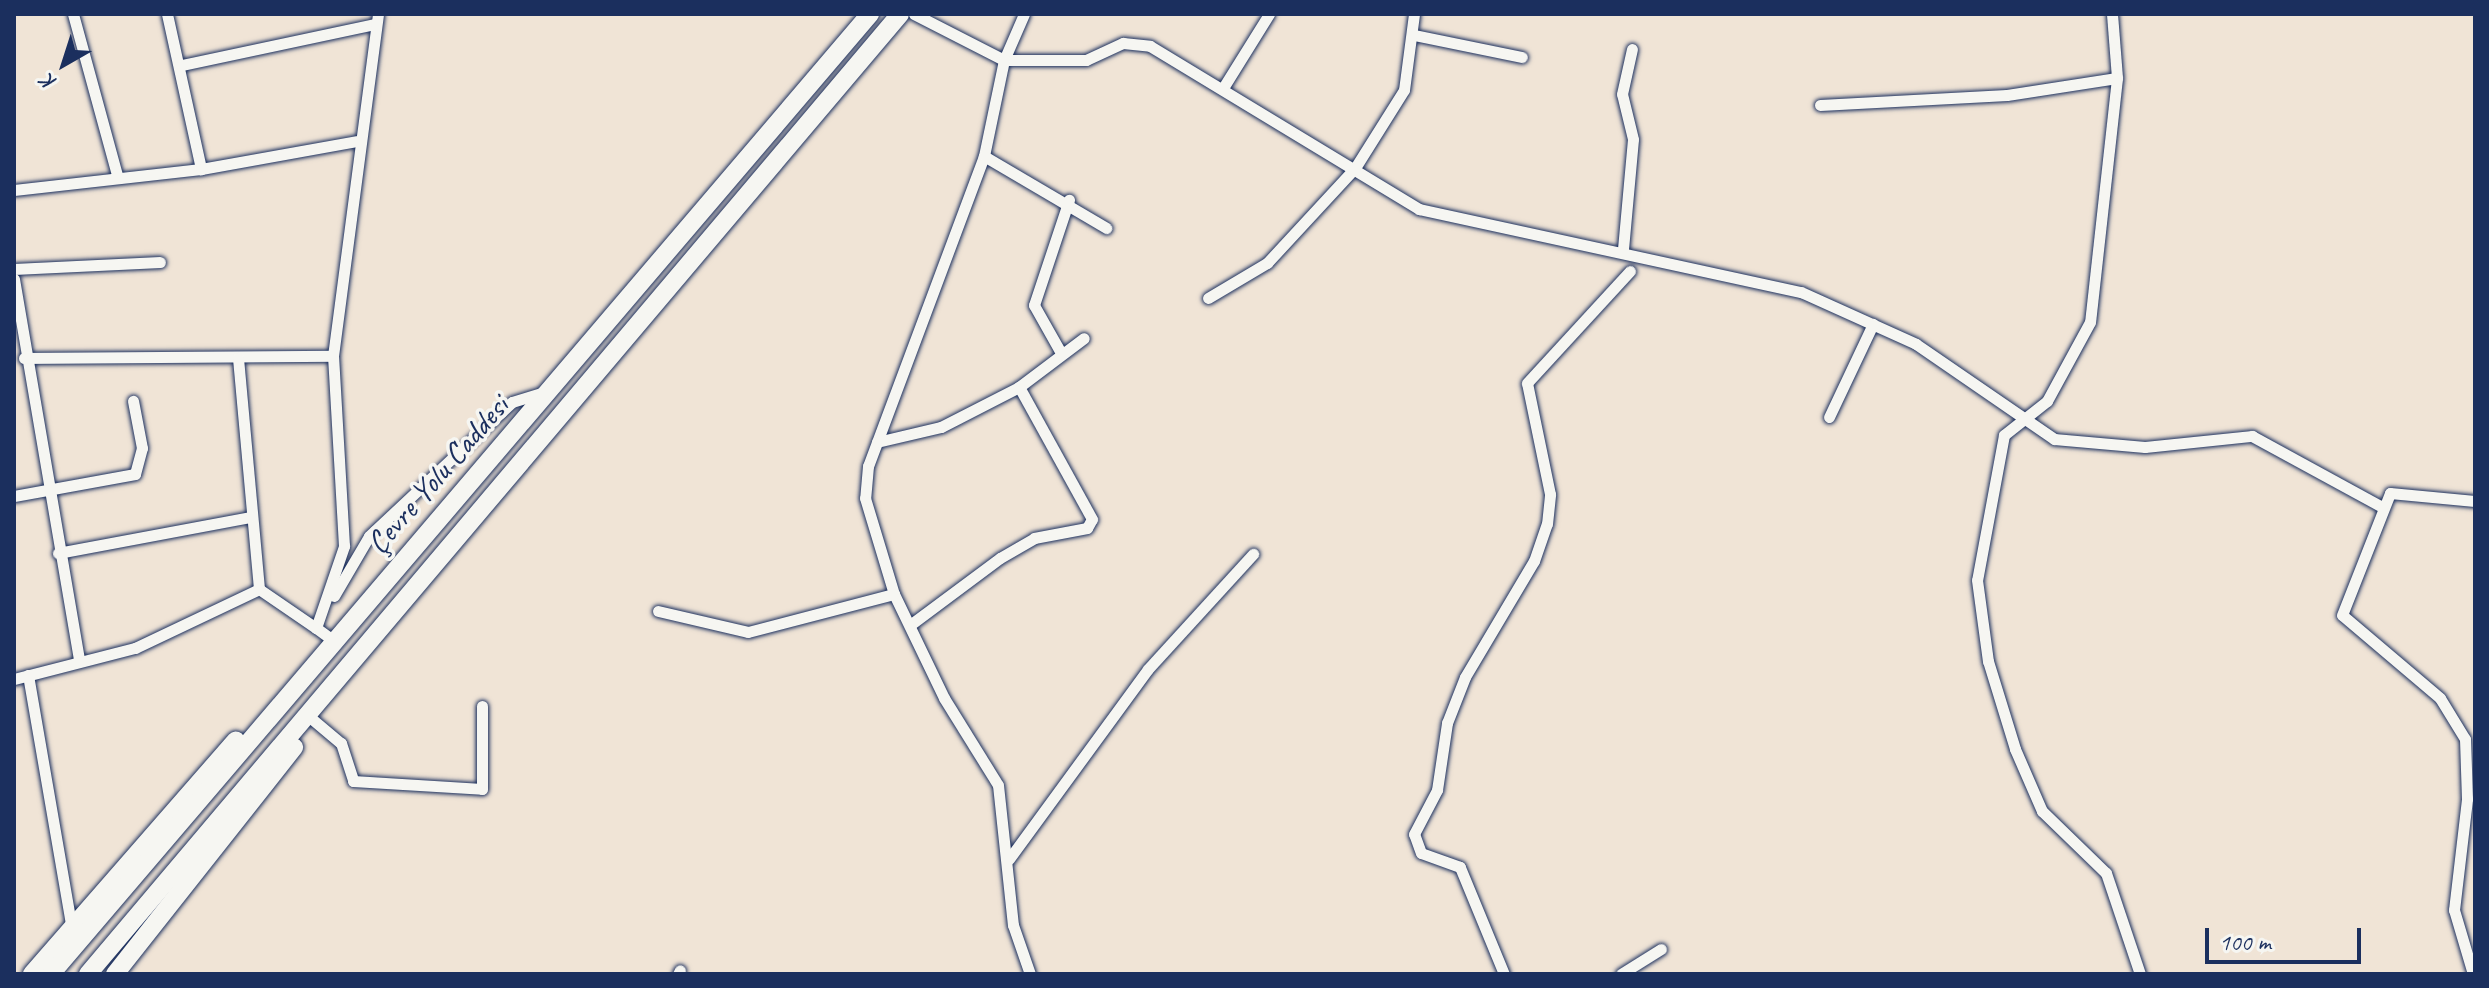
<!DOCTYPE html>
<meta charset="utf-8">
<style>
body{margin:0}
#map{position:relative;width:2489px;height:988px;overflow:hidden;background:#f0e4d6;font-family:Caveat,sans-serif}
div>[style]{position:absolute}
.roads{filter:drop-shadow(0 0 2px #1b2f5e) drop-shadow(0 0 2px #1b2f5e)}
.minor>*{height:11px;margin:-5.5px;padding:0 5.5px;transform-origin:5.5px;border-radius:5.5px;background:#f6f6f2}
.trunk>*{height:18px;margin:-9px;padding:0 9px;transform-origin:9px;border-radius:9px;background:#f6f6f2}
span{translate:-50% -50%;white-space:nowrap;text-align:center;line-height:1.15;-webkit-text-stroke:7px #f6f6f2;paint-order:stroke}
.street-label{font-size:32px;color:#1b2f5e}
.frame{position:absolute;inset:0;border:16px solid #1b2f5e;pointer-events:none}
.north{position:absolute;left:24px;top:24px;width:80px;height:80px;-webkit-text-stroke:6px #f6f6f2;paint-order:stroke;rotate:219deg;font-size:22px;font-weight:700;line-height:32px;text-align:center;color:#1b2f5e}
.north::after{content:'';display:block;margin:auto;width:28px;height:36px;background:#1b2f5e;clip-path:polygon(50% 0,100% 100%,50% 72%,0 100%)}
.scale{position:absolute;left:2205px;top:928px;width:156px;height:36px;box-sizing:border-box;border:4px solid #1b2f5e;border-top:0;padding-left:10px;font-size:24px;line-height:28px;white-space:nowrap;color:#1b2f5e;-webkit-text-stroke:6px #f6f6f2;paint-order:stroke}
</style>
<div id="map">
<div class="roads">
<div class="minor">
<i style="left:73px;top:14px;width:167px;rotate:74.7deg"></i>
<i style="left:167px;top:14px;width:159px;rotate:77.6deg"></i>
<i style="left:914px;top:14px;width:101px;rotate:27.1deg"></i>
<i style="left:1004px;top:60px;width:82px"></i>
<i style="left:1086px;top:60px;width:41px;rotate:-24.7deg"></i>
<i style="left:1123px;top:43px;width:27px;rotate:6deg"></i>
<i style="left:1150px;top:46px;width:315px;rotate:31.2deg"></i>
<i style="left:1419px;top:209px;width:391px;rotate:12.3deg"></i>
<i style="left:1801px;top:292px;width:126px;rotate:24.3deg"></i>
<i style="left:1916px;top:344px;width:168px;rotate:34.5deg"></i>
<i style="left:2054px;top:439px;width:91px;rotate:5deg"></i>
<i style="left:2145px;top:447px;width:108px;rotate:-5.9deg"></i>
<i style="left:2252px;top:436px;width:148px;rotate:28.6deg"></i>
<i style="left:1024px;top:14px;width:50px;rotate:113.5deg"></i>
<i style="left:1004px;top:60px;width:98px;rotate:101.8deg"></i>
<i style="left:984px;top:156px;width:331px;rotate:110.5deg"></i>
<i style="left:868px;top:466px;width:32px;rotate:95deg"></i>
<i style="left:865px;top:498px;width:100px;rotate:73.2deg"></i>
<i style="left:894px;top:594px;width:115px;rotate:64.3deg"></i>
<i style="left:944px;top:698px;width:102px;rotate:58.2deg"></i>
<i style="left:998px;top:785px;width:141px;rotate:83.9deg"></i>
<i style="left:1013px;top:925px;width:52px;rotate:70.9deg"></i>
<i style="left:2112px;top:14px;width:64px;rotate:85.5deg"></i>
<i style="left:1414px;top:35px;width:110px;rotate:11.5deg"></i>
<i style="left:182px;top:65px;width:197px;rotate:-12deg"></i>
<i style="left:1223px;top:88px;width:87px;rotate:-58.1deg"></i>
<i style="left:1820px;top:105px;width:187px;rotate:-3.1deg"></i>
<i style="left:2007px;top:95px;width:111px;rotate:-8.8deg"></i>
<i style="left:2117px;top:78px;width:245px;rotate:96.3deg"></i>
<i style="left:2090px;top:322px;width:90px;rotate:118.6deg"></i>
<i style="left:2047px;top:401px;width:55px;rotate:141.7deg"></i>
<i style="left:2004px;top:435px;width:147px;rotate:100.5deg"></i>
<i style="left:1977px;top:580px;width:82px;rotate:82.3deg"></i>
<i style="left:1988px;top:661px;width:92px;rotate:72.9deg"></i>
<i style="left:2015px;top:749px;width:68px;rotate:66.5deg"></i>
<i style="left:2042px;top:811px;width:89px;rotate:44.1deg"></i>
<i style="left:2106px;top:873px;width:107px;rotate:71.4deg"></i>
<i style="left:984px;top:156px;width:142px;rotate:30.5deg"></i>
<i style="left:14px;top:190px;width:188px;rotate:-6.4deg"></i>
<i style="left:201px;top:169px;width:158px;rotate:-10.2deg"></i>
<i style="left:1623px;top:249px;width:110px;rotate:-84.8deg"></i>
<i style="left:1633px;top:139px;width:46px;rotate:-103.7deg"></i>
<i style="left:1622px;top:94px;width:46px;rotate:-77.5deg"></i>
<i style="left:14px;top:269px;width:146px;rotate:-2.7deg"></i>
<i style="left:14px;top:279px;width:387px;rotate:80.3deg"></i>
<i style="left:1208px;top:298px;width:69px;rotate:-30.7deg"></i>
<i style="left:1267px;top:263px;width:129px;rotate:-47.2deg"></i>
<i style="left:1355px;top:168px;width:92px;rotate:-57.9deg"></i>
<i style="left:1404px;top:90px;width:77px;rotate:-82.5deg"></i>
<i style="left:1061px;top:353px;width:55px;rotate:-119.4deg"></i>
<i style="left:1034px;top:305px;width:111px;rotate:-71.6deg"></i>
<i style="left:24px;top:358px;width:309px;rotate:-0.4deg"></i>
<i style="left:238px;top:358px;width:232px;rotate:84.8deg"></i>
<i style="left:1829px;top:417px;width:103px;rotate:-64.7deg"></i>
<i style="left:877px;top:442px;width:66px;rotate:-13.2deg"></i>
<i style="left:941px;top:427px;width:88px;rotate:-27.1deg"></i>
<i style="left:1019px;top:387px;width:81px;rotate:-37deg"></i>
<i style="left:14px;top:496px;width:123px;rotate:-10.3deg"></i>
<i style="left:135px;top:474px;width:27px;rotate:-75deg"></i>
<i style="left:142px;top:448px;width:48px;rotate:-100.8deg"></i>
<i style="left:58px;top:553px;width:195px;rotate:-10.6deg"></i>
<i style="left:334px;top:596px;width:69px;rotate:-59.7deg"></i>
<i style="left:369px;top:536px;width:196px;rotate:-43.1deg"></i>
<i style="left:512px;top:402px;width:34px;rotate:-17deg"></i>
<i style="left:658px;top:611px;width:92px;rotate:13.1deg"></i>
<i style="left:748px;top:632px;width:151px;rotate:-14.6deg"></i>
<i style="left:910px;top:625px;width:112px;rotate:-36.7deg"></i>
<i style="left:1000px;top:558px;width:39px;rotate:-30deg"></i>
<i style="left:1034px;top:538px;width:54px;rotate:-10.7deg"></i>
<i style="left:1087px;top:528px;width:10px;rotate:-61deg"></i>
<i style="left:1092px;top:519px;width:151px;rotate:-118.9deg"></i>
<i style="left:334px;top:641px;width:22px;rotate:-144deg"></i>
<i style="left:316px;top:628px;width:87px;rotate:-71.1deg"></i>
<i style="left:344px;top:546px;width:190px;rotate:-93.3deg"></i>
<i style="left:333px;top:356px;width:345px;rotate:-82.5deg"></i>
<i style="left:28px;top:675px;width:254px;rotate:80.2deg"></i>
<i style="left:14px;top:679px;width:125px;rotate:-14.4deg"></i>
<i style="left:135px;top:648px;width:137px;rotate:-25.4deg"></i>
<i style="left:259px;top:589px;width:69px;rotate:34.4deg"></i>
<i style="left:312px;top:719px;width:38px;rotate:40deg"></i>
<i style="left:341px;top:743px;width:40px;rotate:72deg"></i>
<i style="left:353px;top:781px;width:129px;rotate:3.5deg"></i>
<i style="left:482px;top:789px;width:83px;rotate:-90deg"></i>
<i style="left:1009px;top:859px;width:235px;rotate:-53.8deg"></i>
<i style="left:1148px;top:669px;width:156px;rotate:-47.6deg"></i>
<i style="left:678px;top:974px;width:4px;rotate:-63deg"></i>
<i style="left:1504px;top:974px;width:116px;rotate:-112.4deg"></i>
<i style="left:1460px;top:867px;width:41px;rotate:-160.3deg"></i>
<i style="left:1421px;top:853px;width:20px;rotate:-110deg"></i>
<i style="left:1414px;top:834px;width:50px;rotate:-62.4deg"></i>
<i style="left:1437px;top:790px;width:68px;rotate:-81.5deg"></i>
<i style="left:1447px;top:723px;width:49px;rotate:-68.6deg"></i>
<i style="left:1465px;top:677px;width:135px;rotate:-59.3deg"></i>
<i style="left:1534px;top:561px;width:39px;rotate:-71deg"></i>
<i style="left:1547px;top:524px;width:30px;rotate:-84deg"></i>
<i style="left:1550px;top:494px;width:113px;rotate:-101.7deg"></i>
<i style="left:1527px;top:383px;width:152px;rotate:-47.4deg"></i>
<i style="left:1621px;top:974px;width:47px;rotate:-32deg"></i>
<i style="left:2473px;top:974px;width:67px;rotate:-106.5deg"></i>
<i style="left:2454px;top:910px;width:112px;rotate:-83.3deg"></i>
<i style="left:2467px;top:799px;width:60px;rotate:-91.9deg"></i>
<i style="left:2465px;top:739px;width:48px;rotate:-121.4deg"></i>
<i style="left:2440px;top:698px;width:128px;rotate:-139.7deg"></i>
<i style="left:2342px;top:615px;width:131px;rotate:-68.5deg"></i>
<i style="left:2390px;top:493px;width:85px;rotate:5.4deg"></i>
</div>
<div class="trunk">
<i style="left:32px;top:974px;width:310px;rotate:-48.9deg"></i>
<i style="left:51px;top:974px;width:1262px;rotate:-49.53deg"></i>
<i style="left:88px;top:974px;width:1257px;rotate:-49.77deg"></i>
<i style="left:115px;top:974px;width:289px;rotate:-51.7deg"></i>
</div>
</div>
<div class="street-label">
<span style="left:438px;top:475px;rotate:-49deg">Çevre Yolu Caddesi</span>
</div>
<div class="frame"></div>
<div class="north">K</div>
<div class="scale">100 m</div>
</div>
